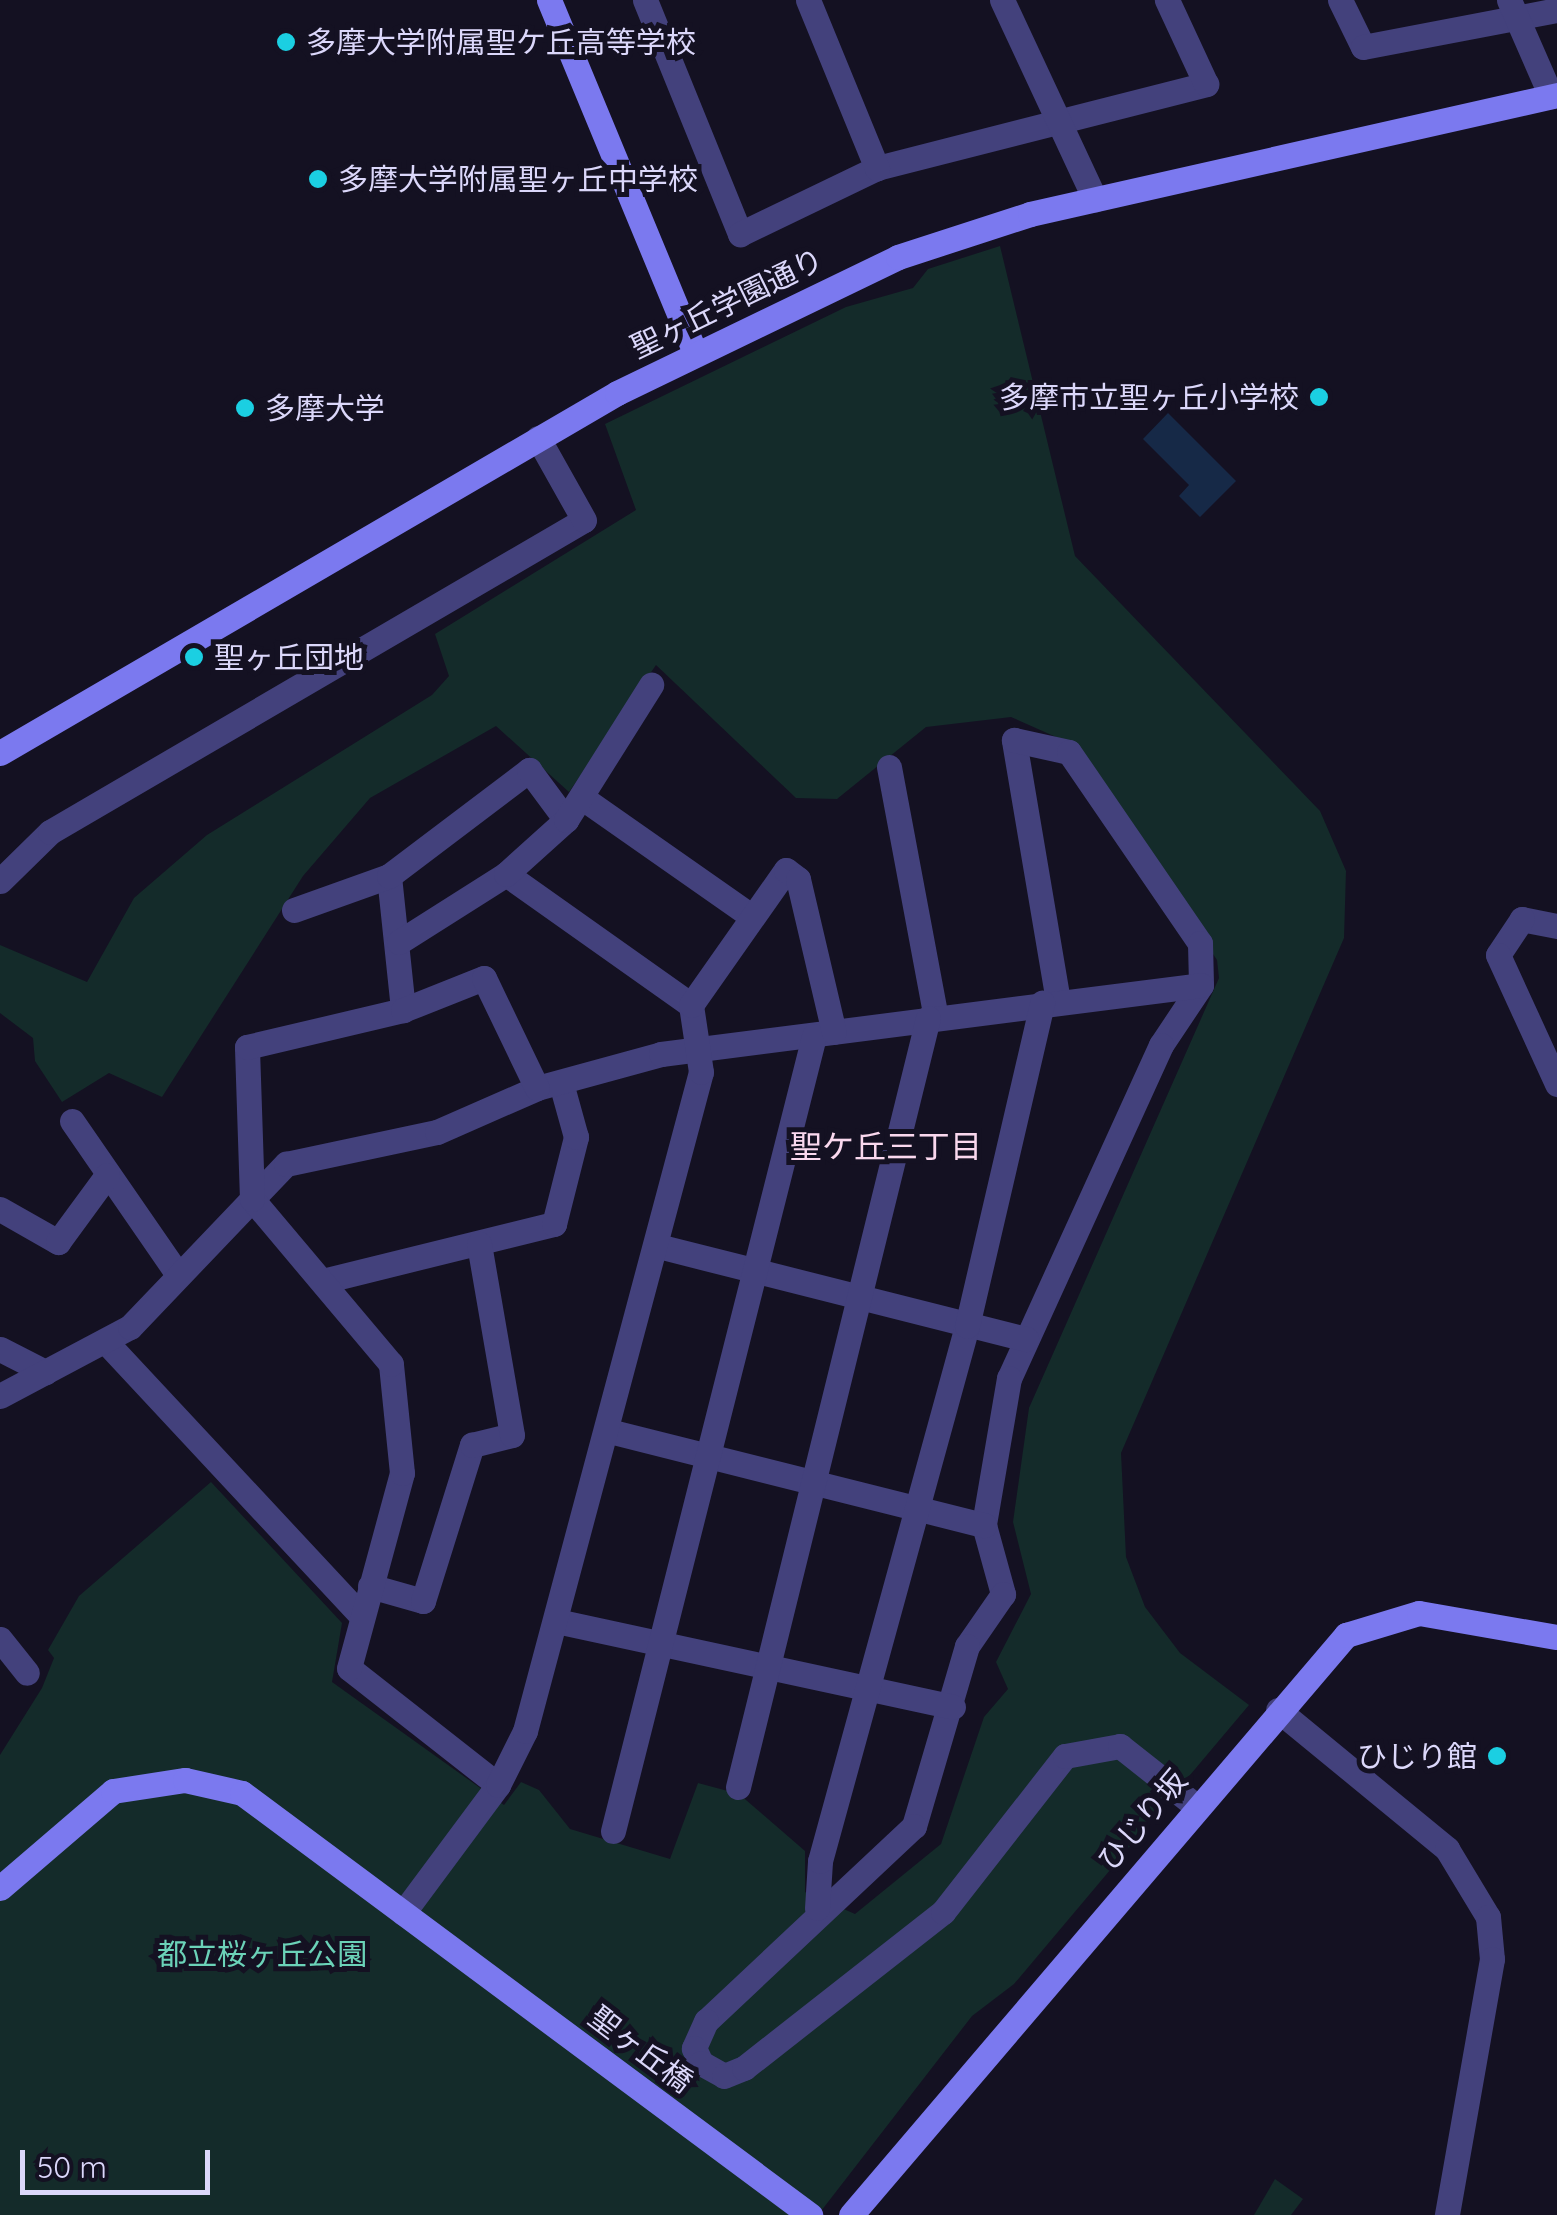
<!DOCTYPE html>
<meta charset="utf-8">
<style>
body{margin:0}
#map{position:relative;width:1557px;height:2215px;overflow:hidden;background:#141122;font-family:Quicksand,"Noto Sans JP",sans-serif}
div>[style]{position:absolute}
.green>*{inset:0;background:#142b2a}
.water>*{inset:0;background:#162947}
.street>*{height:25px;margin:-12.5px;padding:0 12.5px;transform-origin:12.5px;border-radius:12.5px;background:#43417c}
.secondary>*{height:25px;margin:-12.5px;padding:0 12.5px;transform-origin:12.5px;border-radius:12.5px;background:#7b79ef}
.dots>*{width:28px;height:28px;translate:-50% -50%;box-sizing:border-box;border:5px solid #141122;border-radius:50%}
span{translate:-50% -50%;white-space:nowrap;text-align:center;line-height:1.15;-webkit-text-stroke:10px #141122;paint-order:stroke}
.poi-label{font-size:30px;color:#dbd7fa}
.left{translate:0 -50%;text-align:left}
.right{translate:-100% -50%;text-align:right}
.street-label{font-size:30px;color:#dbd7fa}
.park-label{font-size:30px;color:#6bd2b8}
.neighbourhood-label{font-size:32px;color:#fad8ee}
.scale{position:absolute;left:20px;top:2150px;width:190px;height:45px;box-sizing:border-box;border:5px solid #dbd7fa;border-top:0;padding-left:12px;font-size:30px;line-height:35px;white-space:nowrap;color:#dbd7fa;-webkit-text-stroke:8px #141122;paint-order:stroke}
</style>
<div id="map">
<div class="green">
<i style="clip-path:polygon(1000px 246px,1075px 556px,1320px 811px,1346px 871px,1344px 938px,1121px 1453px,1126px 1557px,1145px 1607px,1180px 1653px,1249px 1705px,1014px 1984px,972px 2016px,818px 2215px,0 2215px,0 1755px,42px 1688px,54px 1658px,48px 1650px,79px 1596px,211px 1482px,342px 1623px,332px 1682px,504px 1805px,521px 1782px,539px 1790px,570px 1829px,670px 1859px,698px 1783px,739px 1794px,805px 1851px,805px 1892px,855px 1914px,941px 1844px,984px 1717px,1008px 1689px,996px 1662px,1031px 1594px,1013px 1522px,1029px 1408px,1219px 978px,1217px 960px,1074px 745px,1011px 717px,926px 727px,837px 799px,796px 798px,656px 665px,569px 792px,496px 726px,370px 798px,303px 876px,162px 1097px,109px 1073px,62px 1102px,35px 1061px,33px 1038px,0 1013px,0 945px,87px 982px,134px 898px,207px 835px,432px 695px,449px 676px,435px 634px,636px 510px,605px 424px,846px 307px,913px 288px,928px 269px)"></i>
<i style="clip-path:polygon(1275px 2179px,1303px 2199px,1291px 2215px,1254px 2215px)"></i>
</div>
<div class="water">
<i style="clip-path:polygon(1168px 413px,1236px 481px,1200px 517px,1179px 496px,1189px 485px,1143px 439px)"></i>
</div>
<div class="street">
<i style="left:645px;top:0;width:253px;rotate:67.9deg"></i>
<i style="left:740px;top:234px;width:152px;rotate:-25.7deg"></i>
<i style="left:877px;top:168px;width:340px;rotate:-14.3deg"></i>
<i style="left:1206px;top:84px;width:93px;rotate:-114.9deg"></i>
<i style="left:808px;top:0;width:182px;rotate:67.7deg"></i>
<i style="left:1002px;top:0;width:220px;rotate:65deg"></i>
<i style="left:1340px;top:0;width:52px;rotate:63.9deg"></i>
<i style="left:1363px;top:47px;width:197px;rotate:-10.8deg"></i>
<i style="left:1509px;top:0;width:105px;rotate:66.4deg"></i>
<i style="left:889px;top:767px;width:254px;rotate:79.4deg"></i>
<i style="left:584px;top:799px;width:204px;rotate:35deg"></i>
<i style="left:506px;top:874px;width:227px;rotate:35.3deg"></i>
<i style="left:389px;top:876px;width:135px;rotate:84deg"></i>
<i style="left:0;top:881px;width:70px;rotate:-44.4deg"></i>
<i style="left:50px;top:832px;width:618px;rotate:-30.3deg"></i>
<i style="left:584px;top:520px;width:94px;rotate:-119.3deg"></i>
<i style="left:294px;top:910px;width:101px;rotate:-19.7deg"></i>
<i style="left:389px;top:876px;width:176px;rotate:-37.1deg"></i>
<i style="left:529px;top:770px;width:62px;rotate:53.5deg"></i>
<i style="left:1557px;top:926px;width:36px;rotate:-169deg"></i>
<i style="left:1522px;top:919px;width:43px;rotate:123.7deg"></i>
<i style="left:1498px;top:955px;width:142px;rotate:65.4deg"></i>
<i style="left:399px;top:942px;width:127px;rotate:-32.4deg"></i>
<i style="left:506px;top:874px;width:81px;rotate:-42deg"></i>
<i style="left:566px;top:820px;width:160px;rotate:-57.8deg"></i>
<i style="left:1058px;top:1001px;width:265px;rotate:-99.6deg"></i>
<i style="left:1014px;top:740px;width:56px;rotate:12.3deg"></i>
<i style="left:1069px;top:752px;width:232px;rotate:55.6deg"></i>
<i style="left:1200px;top:943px;width:42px;rotate:88.6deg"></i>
<i style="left:1201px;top:985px;width:72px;rotate:123.7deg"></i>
<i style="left:1161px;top:1045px;width:366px;rotate:114.5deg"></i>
<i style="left:1009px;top:1378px;width:149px;rotate:99.7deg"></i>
<i style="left:984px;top:1525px;width:72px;rotate:74.6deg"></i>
<i style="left:1003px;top:1594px;width:63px;rotate:124.7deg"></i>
<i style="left:967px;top:1646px;width:188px;rotate:106.4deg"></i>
<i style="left:914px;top:1826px;width:285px;rotate:136.8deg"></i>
<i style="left:706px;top:2021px;width:30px;rotate:114deg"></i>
<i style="left:694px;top:2048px;width:17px;rotate:65deg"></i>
<i style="left:701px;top:2063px;width:26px;rotate:29deg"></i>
<i style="left:724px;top:2076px;width:22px;rotate:-22deg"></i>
<i style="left:744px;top:2068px;width:253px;rotate:-38.1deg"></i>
<i style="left:943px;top:1912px;width:198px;rotate:-52deg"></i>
<i style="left:1065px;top:1756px;width:56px;rotate:-10.3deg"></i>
<i style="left:1120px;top:1746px;width:97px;rotate:38.3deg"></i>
<i style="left:72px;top:1121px;width:185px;rotate:55.4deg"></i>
<i style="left:0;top:1209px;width:67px;rotate:29.6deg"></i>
<i style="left:58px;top:1242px;width:83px;rotate:-53.8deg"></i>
<i style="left:658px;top:1246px;width:380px;rotate:14.2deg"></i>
<i style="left:327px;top:1280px;width:234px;rotate:-13.9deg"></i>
<i style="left:554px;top:1224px;width:90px;rotate:-75.8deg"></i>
<i style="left:576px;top:1137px;width:56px;rotate:-105.5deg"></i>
<i style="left:106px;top:1342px;width:374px;rotate:47deg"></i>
<i style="left:0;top:1349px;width:51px;rotate:27.1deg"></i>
<i style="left:0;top:1396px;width:147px;rotate:-28deg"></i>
<i style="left:130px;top:1327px;width:226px;rotate:-46.3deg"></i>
<i style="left:286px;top:1164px;width:154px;rotate:-12deg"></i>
<i style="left:437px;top:1132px;width:109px;rotate:-23.7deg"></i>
<i style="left:537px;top:1088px;width:129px;rotate:-15.3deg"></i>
<i style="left:661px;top:1054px;width:544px;rotate:-7.28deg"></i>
<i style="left:609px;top:1431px;width:387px;rotate:14.1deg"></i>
<i style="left:370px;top:1586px;width:55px;rotate:15.8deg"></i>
<i style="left:423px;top:1601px;width:164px;rotate:-72.6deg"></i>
<i style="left:472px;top:1445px;width:41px;rotate:-14deg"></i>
<i style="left:512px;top:1435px;width:194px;rotate:-99.8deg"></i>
<i style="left:561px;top:1622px;width:401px;rotate:12.2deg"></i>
<i style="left:0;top:1639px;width:43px;rotate:51.5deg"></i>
<i style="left:1278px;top:1710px;width:219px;rotate:39.4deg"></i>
<i style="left:1447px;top:1849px;width:79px;rotate:58.9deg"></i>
<i style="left:1488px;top:1917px;width:42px;rotate:84.6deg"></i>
<i style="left:1492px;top:1959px;width:260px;rotate:100deg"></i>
<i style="left:498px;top:1785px;width:189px;rotate:-141.9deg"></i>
<i style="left:349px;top:1668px;width:202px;rotate:-74.8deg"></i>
<i style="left:402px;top:1473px;width:110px;rotate:-95.8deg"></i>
<i style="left:391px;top:1364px;width:216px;rotate:-130.1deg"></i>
<i style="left:252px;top:1199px;width:152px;rotate:-91.9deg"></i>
<i style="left:247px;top:1047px;width:160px;rotate:-13.3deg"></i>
<i style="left:403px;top:1010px;width:87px;rotate:-21.6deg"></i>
<i style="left:484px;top:978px;width:122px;rotate:64.3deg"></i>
<i style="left:738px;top:1787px;width:792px;rotate:-76.12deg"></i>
<i style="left:613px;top:1831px;width:820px;rotate:-75.81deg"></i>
<i style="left:817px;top:1908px;width:47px;rotate:-86.3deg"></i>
<i style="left:820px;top:1861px;width:555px;rotate:-74.64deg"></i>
<i style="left:967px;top:1326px;width:332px;rotate:-76.9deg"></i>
<i style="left:403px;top:1913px;width:159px;rotate:-53.4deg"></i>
<i style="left:498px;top:1785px;width:60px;rotate:-63.4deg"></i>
<i style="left:525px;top:1731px;width:682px;rotate:-75.05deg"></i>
<i style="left:701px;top:1072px;width:68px;rotate:-98.5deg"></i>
<i style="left:691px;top:1005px;width:165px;rotate:-54.9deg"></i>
<i style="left:786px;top:870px;width:15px;rotate:37deg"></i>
<i style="left:798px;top:879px;width:157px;rotate:76.8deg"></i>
</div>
<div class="secondary">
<i style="left:549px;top:0;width:382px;rotate:67.5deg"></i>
<i style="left:0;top:753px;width:714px;rotate:-30.26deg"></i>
<i style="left:617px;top:393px;width:312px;rotate:-25.8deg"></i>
<i style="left:898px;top:257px;width:139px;rotate:-18deg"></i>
<i style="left:1030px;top:214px;width:540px;rotate:-12.72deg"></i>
<i style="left:0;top:1888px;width:149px;rotate:-40.6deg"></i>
<i style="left:113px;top:1791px;width:73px;rotate:-8.7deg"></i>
<i style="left:185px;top:1780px;width:58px;rotate:12.8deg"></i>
<i style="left:242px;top:1793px;width:708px;rotate:36.61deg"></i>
<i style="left:851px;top:2215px;width:763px;rotate:-49.52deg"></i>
<i style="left:1346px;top:1635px;width:76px;rotate:-16.8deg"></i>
<i style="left:1419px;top:1613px;width:140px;rotate:9.9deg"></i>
</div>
<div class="dots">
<i style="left:286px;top:42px;background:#1bcfe2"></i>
<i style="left:318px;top:179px;background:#1bcfe2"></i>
<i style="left:1319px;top:397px;background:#1bcfe2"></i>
<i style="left:245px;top:408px;background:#1bcfe2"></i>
<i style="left:194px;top:657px;background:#1bcfe2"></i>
<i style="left:1497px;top:1756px;background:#1bcfe2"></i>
</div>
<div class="poi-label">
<span class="left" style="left:306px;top:42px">多摩大学附属聖ケ丘高等学校</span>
<span class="left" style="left:338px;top:179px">多摩大学附属聖ヶ丘中学校</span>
<span class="right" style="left:1299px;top:397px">多摩市立聖ヶ丘小学校</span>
<span class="left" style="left:265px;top:408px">多摩大学</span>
<span class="left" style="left:214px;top:657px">聖ヶ丘団地</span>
<span class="right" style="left:1477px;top:1756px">ひじり館</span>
</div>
<div class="street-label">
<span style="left:727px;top:303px;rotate:-26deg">聖ヶ丘学園通り</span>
<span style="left:1142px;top:1820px;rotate:-50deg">ひじり坂</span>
<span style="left:641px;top:2049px;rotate:37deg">聖ヶ丘橋</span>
</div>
<div class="park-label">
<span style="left:262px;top:1954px">都立桜ヶ丘公園</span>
</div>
<div class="neighbourhood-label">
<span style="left:886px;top:1146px">聖ケ丘三丁目</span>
</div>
<div class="scale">50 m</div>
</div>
